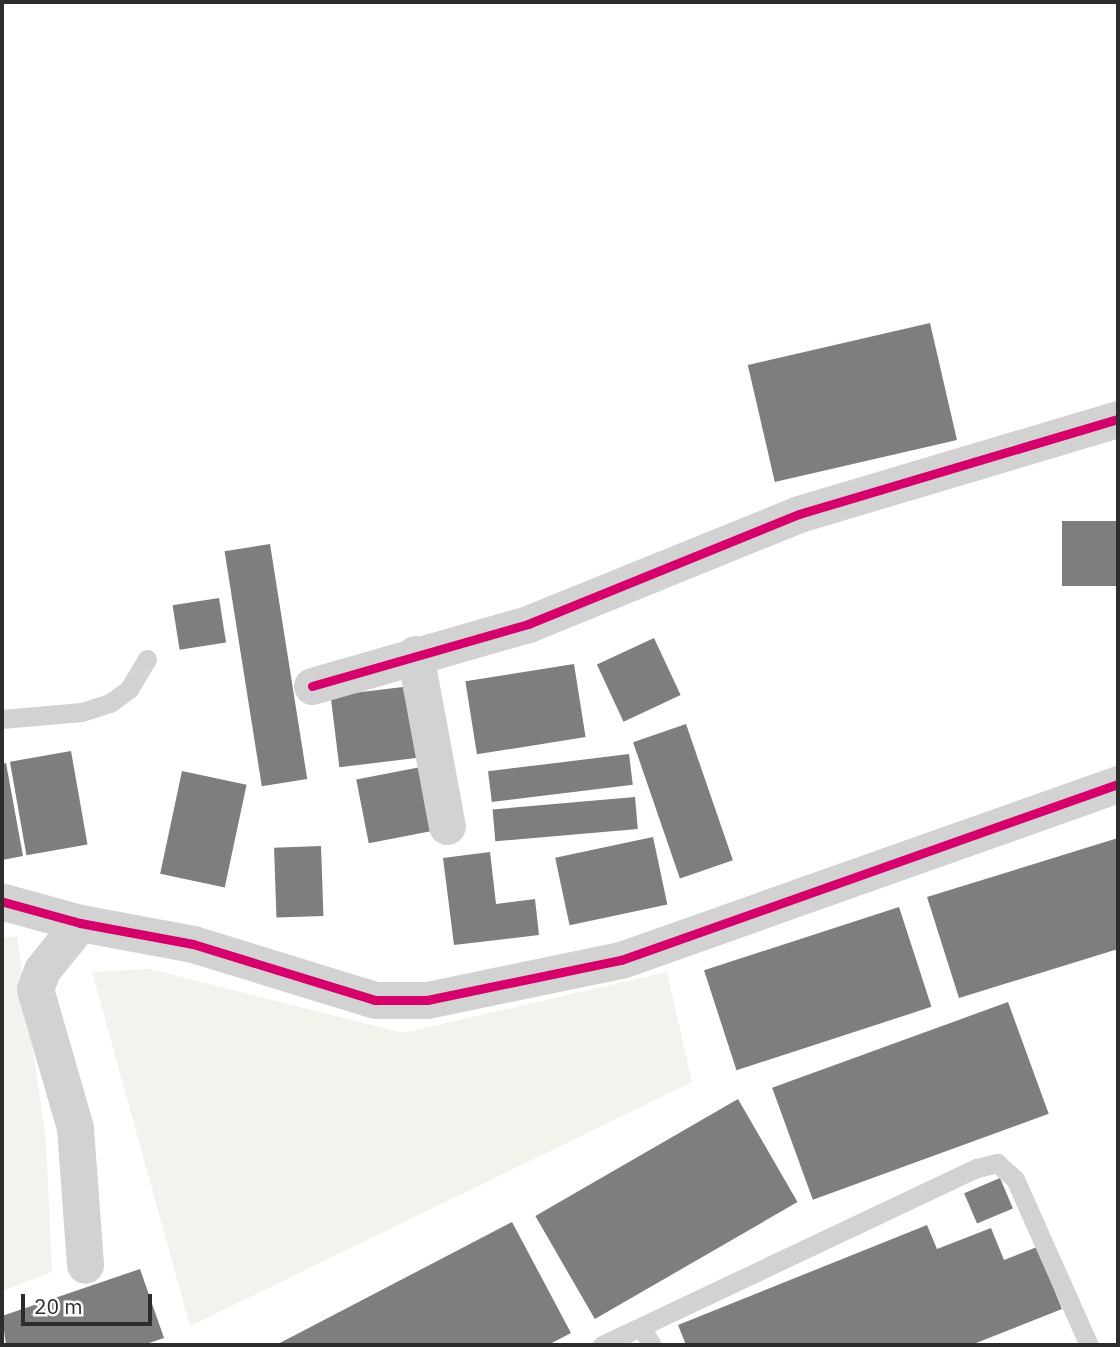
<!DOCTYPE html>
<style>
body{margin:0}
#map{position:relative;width:1120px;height:1347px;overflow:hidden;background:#fff;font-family:"IBM Plex Sans",sans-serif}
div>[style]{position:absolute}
.green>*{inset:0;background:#f1f3ec}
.building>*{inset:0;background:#7e7e7e;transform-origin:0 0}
.service>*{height:19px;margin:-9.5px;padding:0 9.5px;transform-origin:9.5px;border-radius:9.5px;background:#d2d2d2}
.minor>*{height:37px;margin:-18.5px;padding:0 18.5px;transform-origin:18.5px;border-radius:18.5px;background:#d2d2d2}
.cycleway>*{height:9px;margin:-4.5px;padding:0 4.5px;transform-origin:4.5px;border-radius:4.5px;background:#d6006c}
span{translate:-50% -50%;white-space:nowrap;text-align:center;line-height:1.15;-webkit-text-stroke:7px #fff;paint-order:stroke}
.frame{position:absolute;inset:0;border:4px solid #2d2d2d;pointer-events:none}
.scale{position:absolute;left:21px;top:1294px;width:131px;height:32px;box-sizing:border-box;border:4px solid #2d2d2d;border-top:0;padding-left:9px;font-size:21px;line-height:24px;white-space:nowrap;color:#2d2d2d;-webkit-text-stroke:5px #fff;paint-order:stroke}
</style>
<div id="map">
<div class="green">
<i style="clip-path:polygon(17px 936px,46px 1141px,52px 1272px,2px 1291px,2px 938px)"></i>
<i style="clip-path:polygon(150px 969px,403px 1033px,667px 972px,692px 1082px,190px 1326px,92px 972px)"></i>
</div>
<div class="building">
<i style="left:930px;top:323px;width:120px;height:187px;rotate:77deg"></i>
<i style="left:1118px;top:521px;width:65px;height:56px;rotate:90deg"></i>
<i style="left:270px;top:544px;width:238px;height:46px;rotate:81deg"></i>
<i style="left:219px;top:598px;width:45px;height:47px;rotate:81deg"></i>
<i style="left:654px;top:638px;width:63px;height:63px;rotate:65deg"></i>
<i style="left:574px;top:664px;width:74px;height:110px;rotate:81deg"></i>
<i style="left:411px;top:686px;width:72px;height:81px;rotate:83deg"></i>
<i style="left:686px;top:724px;width:144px;height:56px;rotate:71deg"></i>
<i style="left:71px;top:751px;width:95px;height:62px;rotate:80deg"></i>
<i style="left:629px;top:754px;width:31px;height:142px;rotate:83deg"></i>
<i style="clip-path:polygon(6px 763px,23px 856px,2px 860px,2px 764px)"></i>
<i style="left:426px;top:766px;width:65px;height:71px;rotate:79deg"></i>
<i style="left:182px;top:771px;width:66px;height:105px;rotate:12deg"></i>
<i style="left:635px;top:797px;width:32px;height:143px;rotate:85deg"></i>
<i style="left:653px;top:837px;width:69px;height:100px;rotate:78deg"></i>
<i style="clip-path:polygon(1118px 838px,1118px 949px,959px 998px,927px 897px)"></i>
<i style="left:321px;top:846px;width:70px;height:47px;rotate:88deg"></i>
<i style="clip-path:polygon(490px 852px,496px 904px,535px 899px,539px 935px,454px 945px,443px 858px)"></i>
<i style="left:899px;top:907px;width:105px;height:205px;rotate:72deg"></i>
<i style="left:1008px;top:1002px;width:119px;height:251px;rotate:70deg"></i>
<i style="left:738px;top:1099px;width:119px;height:234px;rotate:60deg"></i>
<i style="left:1000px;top:1178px;width:33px;height:39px;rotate:67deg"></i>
<i style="clip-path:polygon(512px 1222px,571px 1333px,548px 1345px,276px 1345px)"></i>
<i style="clip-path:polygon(927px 1225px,937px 1249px,991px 1228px,1004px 1260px,1037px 1247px,1062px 1309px,971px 1345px,686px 1345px,678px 1325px)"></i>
<i style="clip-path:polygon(140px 1269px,164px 1338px,143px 1345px,6px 1345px,2px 1316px)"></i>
</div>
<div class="service">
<i style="left:2px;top:719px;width:80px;rotate:-5deg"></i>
<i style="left:82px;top:712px;width:29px;rotate:-18deg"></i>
<i style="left:110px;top:703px;width:24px;rotate:-36deg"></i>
<i style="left:129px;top:689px;width:35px;rotate:-59deg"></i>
<i style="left:641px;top:1327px;width:21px;rotate:59deg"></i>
<i style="left:602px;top:1345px;width:415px;rotate:-25.3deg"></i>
<i style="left:977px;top:1168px;width:21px;rotate:-14deg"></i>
<i style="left:997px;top:1163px;width:24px;rotate:42deg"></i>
<i style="left:1015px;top:1179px;width:182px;rotate:66deg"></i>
</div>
<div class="minor">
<i style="left:415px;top:654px;width:175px;rotate:79.5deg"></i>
<i style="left:312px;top:686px;width:225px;rotate:-16deg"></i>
<i style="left:528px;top:624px;width:292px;rotate:-22.1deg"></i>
<i style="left:799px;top:514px;width:333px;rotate:-16.6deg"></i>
<i style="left:4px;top:902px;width:79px;rotate:15.4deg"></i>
<i style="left:80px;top:923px;width:115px;rotate:10.5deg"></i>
<i style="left:193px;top:944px;width:190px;rotate:17.1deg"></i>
<i style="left:375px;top:1000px;width:52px"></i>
<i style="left:427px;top:1000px;width:198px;rotate:-11.7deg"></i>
<i style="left:621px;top:960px;width:527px;rotate:-19.5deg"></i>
<i style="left:80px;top:923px;width:60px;rotate:129deg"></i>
<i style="left:42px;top:970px;width:20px;rotate:110deg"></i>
<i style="left:35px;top:989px;width:145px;rotate:73.9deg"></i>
<i style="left:75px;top:1128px;width:137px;rotate:85.8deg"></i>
</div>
<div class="cycleway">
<i style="left:312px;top:686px;width:225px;rotate:-16deg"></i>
<i style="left:528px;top:624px;width:292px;rotate:-22.1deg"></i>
<i style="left:799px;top:514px;width:333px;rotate:-16.6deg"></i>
<i style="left:4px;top:902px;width:79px;rotate:15.4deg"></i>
<i style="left:80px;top:923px;width:115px;rotate:10.5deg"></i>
<i style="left:193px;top:944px;width:190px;rotate:17.1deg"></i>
<i style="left:375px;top:1000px;width:52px"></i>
<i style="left:427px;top:1000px;width:198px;rotate:-11.7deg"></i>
<i style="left:621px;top:960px;width:527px;rotate:-19.5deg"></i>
</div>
<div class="frame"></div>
<div class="scale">20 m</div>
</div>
